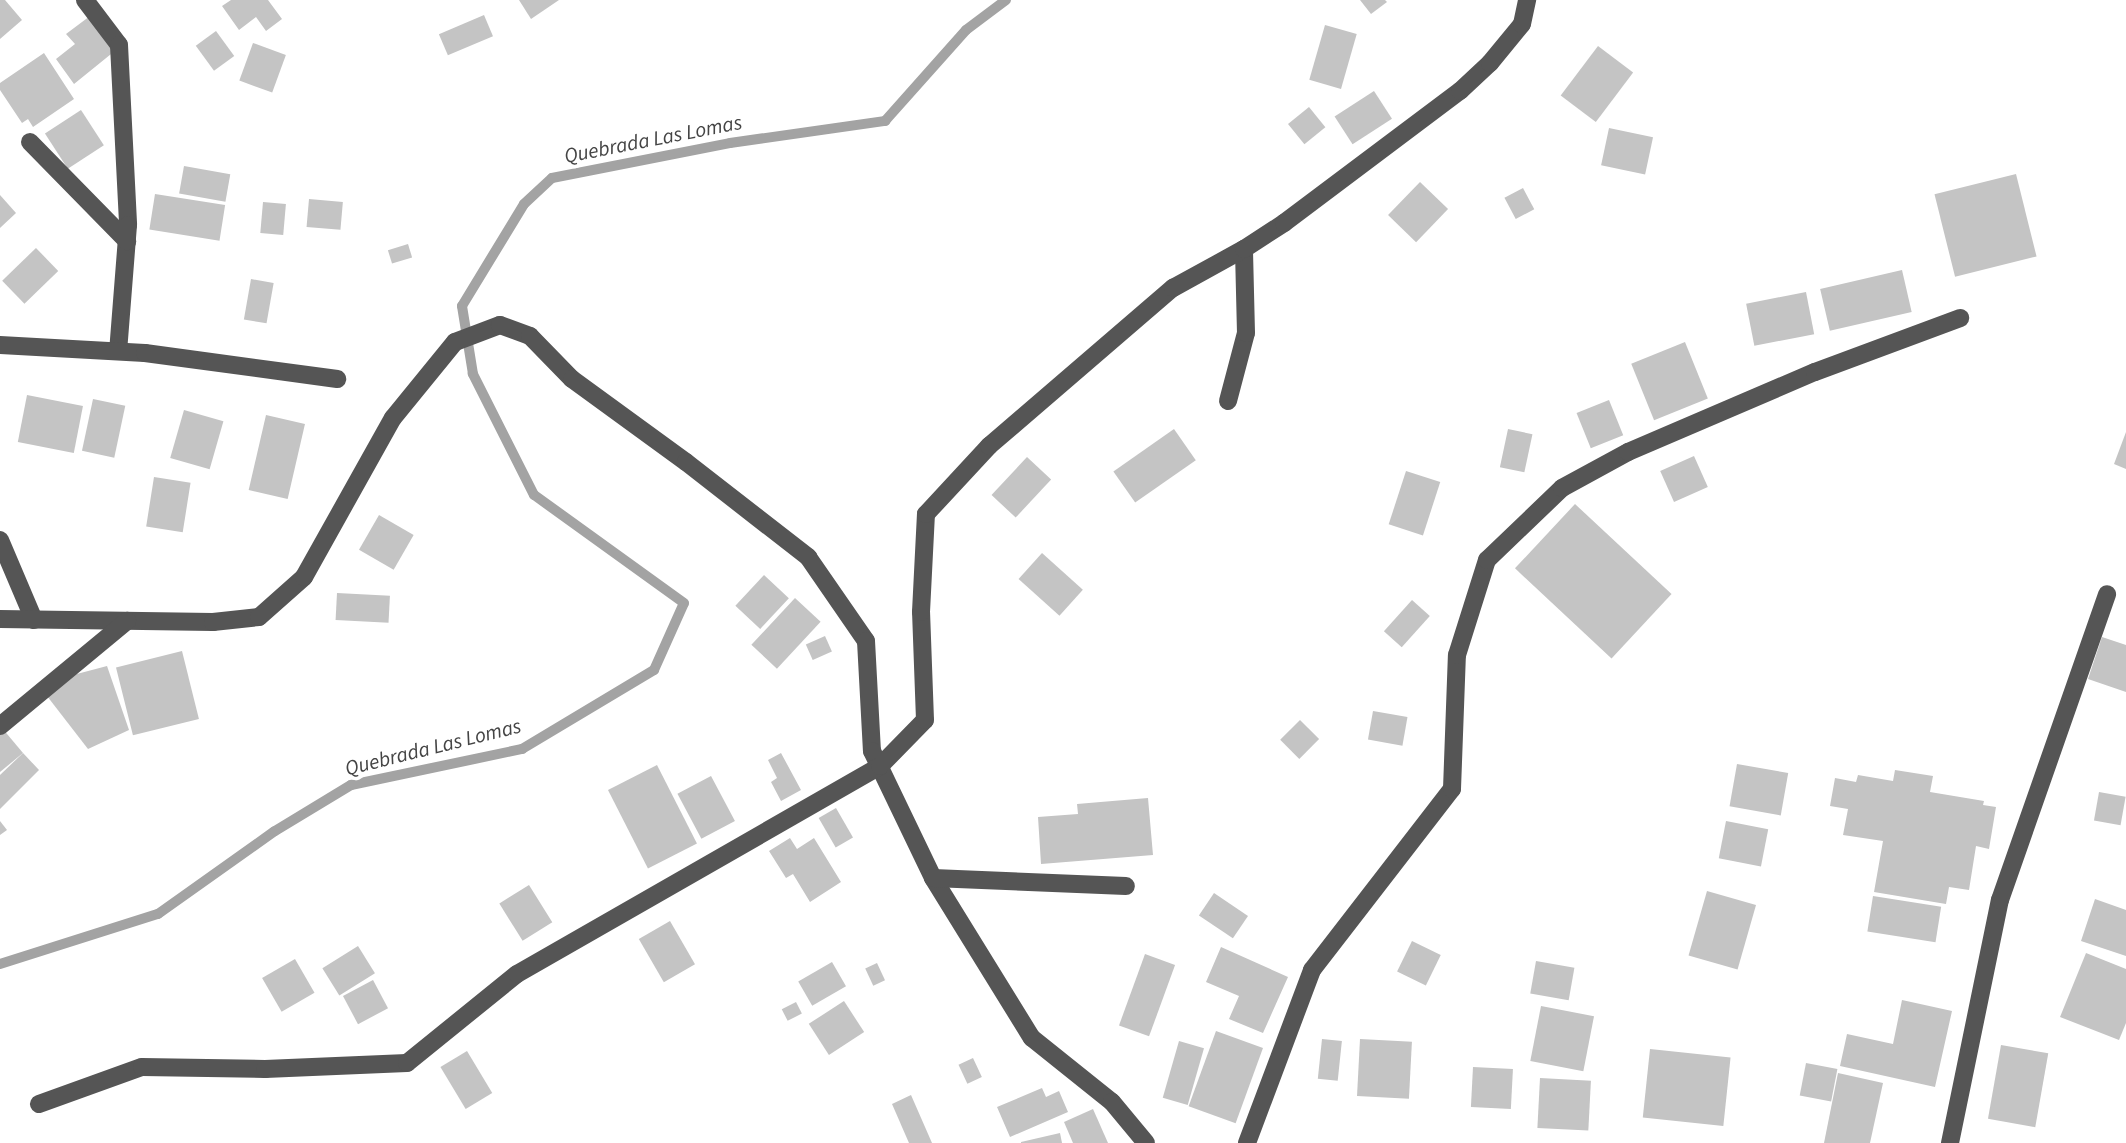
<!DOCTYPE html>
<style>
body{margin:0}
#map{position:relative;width:2126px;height:1143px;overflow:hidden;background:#fff;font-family:"Source Sans 3",sans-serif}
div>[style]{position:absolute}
.stream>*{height:10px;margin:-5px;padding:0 5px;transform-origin:5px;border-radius:5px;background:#a3a3a3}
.building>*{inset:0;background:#c4c4c4;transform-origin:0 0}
.minor>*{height:18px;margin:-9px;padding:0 9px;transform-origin:9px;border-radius:9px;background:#555}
span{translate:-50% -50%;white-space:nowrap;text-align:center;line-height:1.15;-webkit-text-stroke:7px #fff;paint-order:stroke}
.water-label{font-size:21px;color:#444;font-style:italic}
</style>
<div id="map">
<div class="stream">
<i style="left:0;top:964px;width:166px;rotate:-17.6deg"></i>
<i style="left:158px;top:914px;width:143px;rotate:-35.4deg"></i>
<i style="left:275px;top:831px;width:89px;rotate:-31.2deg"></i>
<i style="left:351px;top:785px;width:175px;rotate:-11.9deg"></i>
<i style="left:522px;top:749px;width:154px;rotate:-30.9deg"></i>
<i style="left:654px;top:670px;width:73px;rotate:-65.9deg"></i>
<i style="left:684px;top:603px;width:185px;rotate:-144.2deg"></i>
<i style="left:534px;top:495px;width:136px;rotate:-116.8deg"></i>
<i style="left:473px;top:374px;width:69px;rotate:-99.2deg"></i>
<i style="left:462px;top:306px;width:119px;rotate:-58.7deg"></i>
<i style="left:524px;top:204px;width:38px;rotate:-43deg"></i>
<i style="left:552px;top:178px;width:181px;rotate:-11.1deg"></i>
<i style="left:730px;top:143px;width:157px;rotate:-8.1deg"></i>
<i style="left:885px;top:121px;width:122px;rotate:-48.3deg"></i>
<i style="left:966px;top:30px;width:50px;rotate:-36.9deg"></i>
</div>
<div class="building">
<i style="clip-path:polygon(0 0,5px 0,22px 20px,0 39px)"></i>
<i style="clip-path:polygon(231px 0,268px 0,282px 19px,266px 31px,256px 17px,239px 30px,222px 6px)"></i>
<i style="clip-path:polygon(519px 0,559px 0,531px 19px)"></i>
<i style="clip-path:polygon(1360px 0,1385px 0,1387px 2px,1371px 14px)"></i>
<i style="left:484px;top:15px;width:23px;height:49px;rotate:67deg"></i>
<i style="clip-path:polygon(90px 16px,116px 50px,74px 84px,56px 59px,75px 44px,66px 34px)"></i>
<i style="left:1325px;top:25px;width:33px;height:57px;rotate:16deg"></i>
<i style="left:216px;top:31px;width:31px;height:25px;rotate:54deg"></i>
<i style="left:253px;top:43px;width:35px;height:40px;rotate:20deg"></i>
<i style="left:1598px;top:46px;width:44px;height:62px;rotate:37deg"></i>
<i style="clip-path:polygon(44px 53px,74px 99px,33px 127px,28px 119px,22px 123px,0 90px,0 83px)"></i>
<i style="left:1374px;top:91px;width:33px;height:47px;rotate:57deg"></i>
<i style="left:1309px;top:107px;width:26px;height:27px;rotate:51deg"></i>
<i style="left:81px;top:110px;width:42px;height:43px;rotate:57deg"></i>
<i style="left:1609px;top:128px;width:45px;height:38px;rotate:12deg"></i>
<i style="left:184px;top:166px;width:47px;height:28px;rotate:10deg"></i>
<i style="left:2016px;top:174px;width:85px;height:84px;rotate:76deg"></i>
<i style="left:1420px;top:182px;width:39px;height:46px;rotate:44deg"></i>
<i style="left:1523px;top:188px;width:24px;height:21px;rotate:62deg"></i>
<i style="left:155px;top:194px;width:71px;height:36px;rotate:9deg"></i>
<i style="clip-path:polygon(0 195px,16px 213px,0 228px)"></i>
<i style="left:309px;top:199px;width:34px;height:28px;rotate:5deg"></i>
<i style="left:263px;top:202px;width:23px;height:31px;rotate:5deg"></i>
<i style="left:408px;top:244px;width:14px;height:21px;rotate:73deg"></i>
<i style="left:36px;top:248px;width:32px;height:47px;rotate:46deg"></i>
<i style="left:1902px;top:270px;width:43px;height:84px;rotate:77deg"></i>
<i style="left:251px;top:279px;width:23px;height:41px;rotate:10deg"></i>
<i style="left:1806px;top:292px;width:43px;height:61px;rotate:79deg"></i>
<i style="left:1685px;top:342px;width:61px;height:58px;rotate:68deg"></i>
<i style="left:27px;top:395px;width:57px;height:48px;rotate:11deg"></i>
<i style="left:93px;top:399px;width:33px;height:53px;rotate:12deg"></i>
<i style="left:1609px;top:400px;width:38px;height:35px;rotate:68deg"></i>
<i style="left:184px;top:410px;width:41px;height:50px;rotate:16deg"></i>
<i style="left:266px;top:415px;width:40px;height:77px;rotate:13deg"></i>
<i style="left:1174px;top:429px;width:38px;height:74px;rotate:55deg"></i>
<i style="left:1508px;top:429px;width:25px;height:39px;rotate:12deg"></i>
<i style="clip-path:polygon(2126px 432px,2126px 469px,2114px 464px)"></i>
<i style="left:1694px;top:456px;width:34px;height:37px;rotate:66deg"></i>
<i style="left:1027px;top:457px;width:33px;height:52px;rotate:43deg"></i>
<i style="left:1406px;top:471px;width:36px;height:56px;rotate:18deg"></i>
<i style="left:154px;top:477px;width:37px;height:50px;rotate:9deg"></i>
<i style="left:1575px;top:504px;width:132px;height:88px;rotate:43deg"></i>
<i style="left:379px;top:515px;width:40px;height:40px;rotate:30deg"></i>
<i style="left:1042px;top:553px;width:55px;height:35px;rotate:42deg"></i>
<i style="left:764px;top:575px;width:34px;height:42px;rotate:43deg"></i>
<i style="left:337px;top:593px;width:53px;height:27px;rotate:3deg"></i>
<i style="left:795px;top:598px;width:35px;height:64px;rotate:43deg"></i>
<i style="left:1412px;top:600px;width:24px;height:42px;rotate:42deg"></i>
<i style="left:825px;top:636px;width:17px;height:21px;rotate:66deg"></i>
<i style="clip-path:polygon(2102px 637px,2126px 645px,2126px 692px,2088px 679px)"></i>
<i style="left:182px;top:651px;width:70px;height:68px;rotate:76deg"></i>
<i style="clip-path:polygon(107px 666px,129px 730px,88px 749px,47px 696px,73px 675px)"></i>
<i style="left:1373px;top:711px;width:35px;height:29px;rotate:10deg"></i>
<i style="left:1300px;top:720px;width:27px;height:28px;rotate:45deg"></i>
<i style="clip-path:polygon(2px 728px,23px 753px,0 772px,0 729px)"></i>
<i style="clip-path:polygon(23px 753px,39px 770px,0 809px,0 775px)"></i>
<i style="clip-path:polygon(781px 753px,801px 790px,781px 801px,771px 782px,777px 778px,768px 760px)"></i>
<i style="left:1737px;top:764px;width:52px;height:43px;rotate:10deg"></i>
<i style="left:657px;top:765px;width:88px;height:55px;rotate:63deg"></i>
<i style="clip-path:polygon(1895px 770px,1933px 776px,1930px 792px,1984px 801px,1983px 805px,1996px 807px,1989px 849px,1976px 846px,1969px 890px,1949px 887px,1946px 904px,1874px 892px,1883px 841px,1843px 835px,1848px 809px,1830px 806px,1835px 778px,1856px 782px,1858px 775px,1893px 781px)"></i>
<i style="left:711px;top:776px;width:51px;height:38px;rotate:62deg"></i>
<i style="left:2099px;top:792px;width:27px;height:29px;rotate:10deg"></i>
<i style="clip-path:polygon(1148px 798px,1153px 855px,1041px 864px,1038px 817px,1078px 814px,1077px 804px)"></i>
<i style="left:836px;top:808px;width:34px;height:20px;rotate:60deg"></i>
<i style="clip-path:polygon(0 821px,7px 830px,0 835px)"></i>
<i style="left:1726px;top:821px;width:43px;height:38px;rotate:11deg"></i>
<i style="clip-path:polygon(790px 838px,797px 849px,814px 838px,841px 882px,810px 902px,793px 874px,786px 878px,769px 851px)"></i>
<i style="left:529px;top:885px;width:44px;height:35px;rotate:58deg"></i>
<i style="left:1707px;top:891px;width:51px;height:67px;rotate:16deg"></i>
<i style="left:1214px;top:893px;width:41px;height:27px;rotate:34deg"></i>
<i style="left:1873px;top:896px;width:69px;height:36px;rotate:9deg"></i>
<i style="clip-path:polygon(2095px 899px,2126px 910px,2126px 956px,2081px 941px)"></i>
<i style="left:670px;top:921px;width:50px;height:36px;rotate:60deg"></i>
<i style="left:1412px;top:941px;width:32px;height:34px;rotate:26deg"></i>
<i style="left:358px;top:946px;width:32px;height:42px;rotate:58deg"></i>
<i style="clip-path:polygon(1221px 947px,1288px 977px,1263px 1033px,1229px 1019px,1239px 996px,1206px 982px)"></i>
<i style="clip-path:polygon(2086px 953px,2126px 969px,2126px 1023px,2119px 1040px,2060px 1017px)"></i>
<i style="left:1145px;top:954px;width:32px;height:76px;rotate:20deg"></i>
<i style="left:295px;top:959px;width:39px;height:38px;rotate:60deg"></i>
<i style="left:1536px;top:961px;width:39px;height:33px;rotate:10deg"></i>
<i style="left:832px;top:962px;width:28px;height:39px;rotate:60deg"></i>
<i style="left:877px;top:963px;width:19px;height:13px;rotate:65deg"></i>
<i style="left:373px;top:980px;width:32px;height:34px;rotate:62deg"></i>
<i style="clip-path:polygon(1902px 1000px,1952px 1011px,1935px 1087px,1840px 1066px,1847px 1034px,1893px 1044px)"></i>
<i style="left:844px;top:1001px;width:37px;height:42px;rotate:57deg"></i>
<i style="left:796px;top:1002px;width:13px;height:16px;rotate:63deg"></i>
<i style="left:1541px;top:1006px;width:54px;height:56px;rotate:11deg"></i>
<i style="left:1216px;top:1031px;width:50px;height:80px;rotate:20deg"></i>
<i style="left:1322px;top:1039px;width:20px;height:40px;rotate:6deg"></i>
<i style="left:1360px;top:1039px;width:52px;height:57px;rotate:3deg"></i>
<i style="left:1179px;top:1041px;width:26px;height:59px;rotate:16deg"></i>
<i style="left:2001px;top:1045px;width:48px;height:75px;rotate:10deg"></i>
<i style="left:1650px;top:1049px;width:81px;height:69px;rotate:6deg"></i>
<i style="left:467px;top:1051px;width:49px;height:31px;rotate:59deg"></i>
<i style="left:973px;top:1058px;width:21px;height:16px;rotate:65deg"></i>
<i style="left:1806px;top:1063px;width:32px;height:33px;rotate:11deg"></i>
<i style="left:1473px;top:1067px;width:40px;height:40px;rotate:3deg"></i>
<i style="clip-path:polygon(1838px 1073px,1883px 1083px,1870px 1143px,1824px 1143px)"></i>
<i style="left:1540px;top:1078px;width:51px;height:50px;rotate:3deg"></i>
<i style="clip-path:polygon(1042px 1088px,1046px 1097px,1059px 1091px,1068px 1112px,1010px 1137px,997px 1107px)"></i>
<i style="clip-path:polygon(911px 1095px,932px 1143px,909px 1143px,892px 1104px)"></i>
<i style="clip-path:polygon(1093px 1109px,1108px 1143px,1073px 1143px,1064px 1122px)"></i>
<i style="clip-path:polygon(1060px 1133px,1062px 1143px,1021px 1143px,1021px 1142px)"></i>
</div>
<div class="minor">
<i style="left:85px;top:0;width:56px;rotate:52.9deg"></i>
<i style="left:119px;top:45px;width:180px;rotate:87.1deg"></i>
<i style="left:128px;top:225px;width:126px;rotate:94.5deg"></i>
<i style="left:30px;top:142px;width:139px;rotate:45.6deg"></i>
<i style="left:0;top:345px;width:145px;rotate:3.2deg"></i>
<i style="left:145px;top:353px;width:194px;rotate:7.7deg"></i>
<i style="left:1228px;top:401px;width:70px;rotate:-75.2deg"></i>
<i style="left:1246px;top:333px;width:84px;rotate:-91.4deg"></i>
<i style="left:0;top:540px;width:87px;rotate:67deg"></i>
<i style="left:0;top:619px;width:213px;rotate:0.8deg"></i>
<i style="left:213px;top:622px;width:46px;rotate:-6.2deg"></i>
<i style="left:259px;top:617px;width:60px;rotate:-41.6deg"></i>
<i style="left:304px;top:577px;width:182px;rotate:-60.8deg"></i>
<i style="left:393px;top:418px;width:98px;rotate:-50.8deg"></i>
<i style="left:455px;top:342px;width:48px;rotate:-20.7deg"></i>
<i style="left:500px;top:325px;width:32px;rotate:20deg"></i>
<i style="left:530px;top:336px;width:60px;rotate:45.7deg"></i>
<i style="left:572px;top:379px;width:141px;rotate:36.1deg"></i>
<i style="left:686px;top:462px;width:155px;rotate:37.9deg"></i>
<i style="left:808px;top:557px;width:102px;rotate:55.4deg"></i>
<i style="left:866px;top:641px;width:110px;rotate:86.9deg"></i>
<i style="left:872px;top:751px;width:141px;rotate:64.3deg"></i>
<i style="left:933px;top:878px;width:188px;rotate:58.3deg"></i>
<i style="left:1032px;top:1038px;width:102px;rotate:38.7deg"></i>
<i style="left:1112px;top:1102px;width:53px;rotate:50.3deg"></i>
<i style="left:0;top:726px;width:165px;rotate:-39.6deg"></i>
<i style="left:933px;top:878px;width:193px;rotate:2.4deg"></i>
<i style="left:39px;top:1104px;width:109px;rotate:-19.8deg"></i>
<i style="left:142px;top:1067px;width:123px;rotate:0.9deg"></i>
<i style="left:265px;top:1069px;width:142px;rotate:-2.4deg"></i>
<i style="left:407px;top:1063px;width:141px;rotate:-39deg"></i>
<i style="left:517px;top:974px;width:418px;rotate:-29.8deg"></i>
<i style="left:880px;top:766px;width:64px;rotate:-45.6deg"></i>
<i style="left:925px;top:720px;width:108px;rotate:-92.1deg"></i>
<i style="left:921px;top:612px;width:98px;rotate:-87.1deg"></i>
<i style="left:926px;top:514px;width:93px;rotate:-47.2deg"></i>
<i style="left:989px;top:446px;width:243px;rotate:-40.7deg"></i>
<i style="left:1173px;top:288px;width:81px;rotate:-28.8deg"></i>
<i style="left:1244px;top:249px;width:48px;rotate:-33deg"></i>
<i style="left:1284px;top:223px;width:220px;rotate:-36.9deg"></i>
<i style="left:1460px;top:91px;width:41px;rotate:-43deg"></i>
<i style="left:1490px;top:63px;width:50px;rotate:-50.6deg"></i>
<i style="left:1522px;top:24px;width:25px;rotate:-78deg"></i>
<i style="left:1247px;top:1143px;width:185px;rotate:-69.4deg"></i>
<i style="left:1312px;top:970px;width:229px;rotate:-52.3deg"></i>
<i style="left:1452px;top:789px;width:134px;rotate:-87.9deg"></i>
<i style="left:1457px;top:655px;width:100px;rotate:-72.5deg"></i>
<i style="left:1487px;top:560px;width:104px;rotate:-43.8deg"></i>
<i style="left:1562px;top:488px;width:75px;rotate:-28.6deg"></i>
<i style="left:1628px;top:452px;width:203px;rotate:-23.2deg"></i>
<i style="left:1815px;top:372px;width:155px;rotate:-20.4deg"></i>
<i style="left:1950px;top:1143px;width:248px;rotate:-78.4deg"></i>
<i style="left:2000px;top:900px;width:324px;rotate:-70.7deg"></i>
</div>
<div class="water-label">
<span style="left:653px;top:139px;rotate:-11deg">Quebrada Las Lomas</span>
<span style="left:433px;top:747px;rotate:-14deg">Quebrada Las Lomas</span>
</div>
</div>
